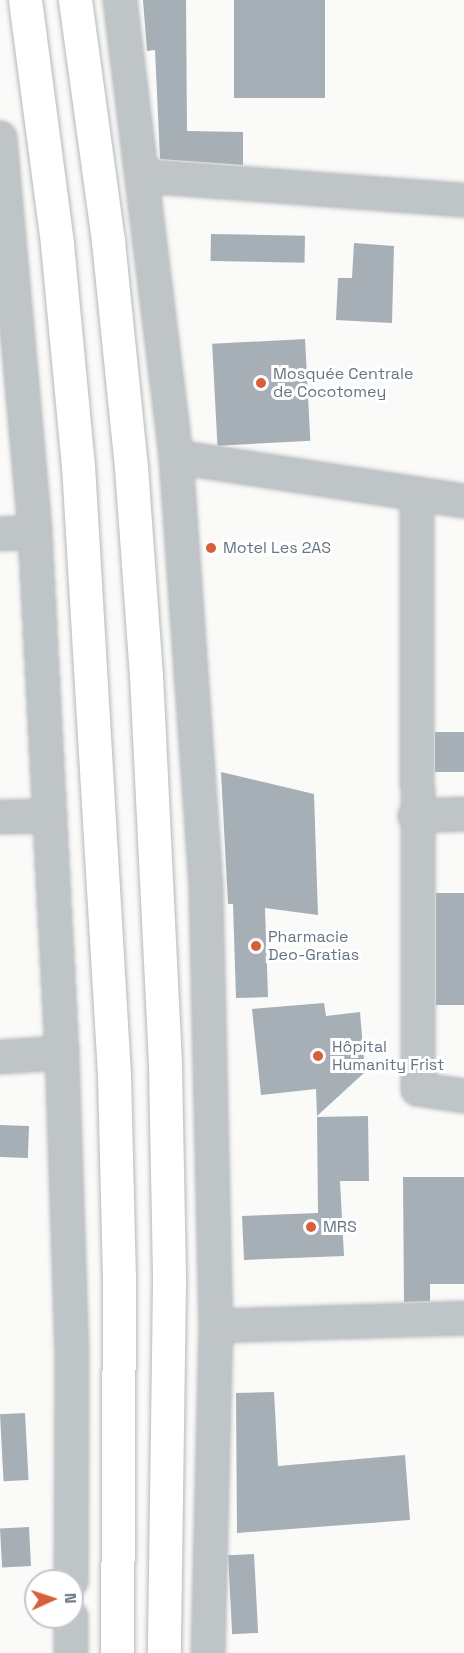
<!DOCTYPE html>
<meta charset="utf-8">
<style>
body{margin:0}
#map{position:relative;width:464px;height:1653px;overflow:hidden;background:#fafaf8;font-family:"Space Grotesk",sans-serif}
div>[style]{position:absolute}
.building>*{inset:0;background:#a6afb5;transform-origin:0 0}
.roads{filter:drop-shadow(0 0 2px #b5b9bc) drop-shadow(0 0 2px #b5b9bc)}
.street>*{height:32px;margin:-16px;padding:0 16px;transform-origin:16px;border-radius:16px;background:#bfc4c7}
.highway>*{height:33px;margin:-16.5px;padding:0 16.5px;transform-origin:16.5px;border-radius:16.5px;background:#fff}
.dots>*{width:16px;height:16px;translate:-50% -50%;box-sizing:border-box;border:3px solid #fff;border-radius:50%}
span{translate:-50% -50%;white-space:nowrap;text-align:center;line-height:1.15;-webkit-text-stroke:6px #fff;paint-order:stroke}
.poi-label{font-size:16px;color:#667581}
.left{translate:0 -50%;text-align:left}
.north{position:absolute;left:24px;top:1569px;width:60px;height:60px;box-sizing:border-box;background:#fff;border:2px solid #c2c8cd;border-radius:50%;rotate:87deg;font-size:16px;font-weight:700;line-height:24px;text-align:center;color:#667581}
.north::after{content:'';display:block;margin:auto;width:21px;height:27px;background:#d75f3a;clip-path:polygon(50% 0,100% 100%,50% 72%,0 100%)}
</style>
<div id="map">
<div class="building">
<i style="clip-path:polygon(143px 0,186px 0,187px 131px,243px 132px,243px 165px,160px 159px,155px 50px,147px 51px)"></i>
<i style="left:234px;top:0;width:91px;height:98px"></i>
<i style="left:211px;top:234px;width:94px;height:27px;rotate:1deg"></i>
<i style="clip-path:polygon(354px 243px,394px 246px,392px 323px,336px 320px,338px 278px,352px 278px)"></i>
<i style="left:305px;top:339px;width:102px;height:93px;rotate:87deg"></i>
<i style="left:464px;top:732px;width:40px;height:29px;rotate:90deg"></i>
<i style="clip-path:polygon(221px 772px,314px 794px,318px 915px,265px 908px,268px 997px,236px 998px,233px 904px,228px 904px)"></i>
<i style="left:464px;top:893px;width:112px;height:28px;rotate:90deg"></i>
<i style="clip-path:polygon(324px 1003px,326px 1016px,360px 1012px,365px 1072px,317px 1116px,316px 1089px,261px 1095px,252px 1009px)"></i>
<i style="clip-path:polygon(368px 1116px,369px 1181px,340px 1181px,344px 1256px,244px 1260px,242px 1216px,318px 1213px,317px 1117px)"></i>
<i style="left:0;top:1125px;width:29px;height:32px;rotate:2deg"></i>
<i style="clip-path:polygon(403px 1177px,464px 1177px,464px 1284px,430px 1284px,430px 1301px,404px 1302px)"></i>
<i style="clip-path:polygon(274px 1392px,278px 1466px,405px 1455px,410px 1520px,237px 1533px,236px 1393px)"></i>
<i style="left:25px;top:1413px;width:67px;height:25px;rotate:87deg"></i>
<i style="left:29px;top:1527px;width:39px;height:29px;rotate:87deg"></i>
<i style="left:254px;top:1554px;width:79px;height:26px;rotate:87deg"></i>
</div>
<div class="roads">
<div class="street">
<i style="left:120px;top:0;width:460px;rotate:83deg"></i>
<i style="left:176px;top:457px;width:433px;rotate:86deg"></i>
<i style="left:206px;top:889px;width:437px;rotate:88.7deg"></i>
<i style="left:216px;top:1326px;width:327px;rotate:91.4deg"></i>
<i style="left:0;top:138px;width:396px;rotate:84.9deg"></i>
<i style="left:35px;top:532px;width:522px;rotate:87.03deg"></i>
<i style="left:62px;top:1053px;width:298px;rotate:88.1deg"></i>
<i style="left:72px;top:1351px;width:230px;rotate:90.2deg"></i>
<i style="left:142px;top:176px;width:323px;rotate:4.3deg"></i>
<i style="left:176px;top:457px;width:291px;rotate:8.7deg"></i>
<i style="left:417px;top:497px;width:592px;rotate:89.9deg"></i>
<i style="left:418px;top:1089px;width:47px;rotate:8.7deg"></i>
<i style="left:0;top:534px;width:35px;rotate:-3deg"></i>
<i style="left:415px;top:816px;width:49px;rotate:-2.3deg"></i>
<i style="left:0;top:817px;width:48px;rotate:-1.2deg"></i>
<i style="left:0;top:1057px;width:62px;rotate:-3.7deg"></i>
<i style="left:216px;top:1326px;width:248px;rotate:-1.8deg"></i>
<i style="left:71px;top:1653px;width:36px;rotate:-90deg"></i>
</div>
<div class="highway">
<i style="left:25px;top:0;width:246px;rotate:82.5deg"></i>
<i style="left:57px;top:244px;width:222px;rotate:84.6deg"></i>
<i style="left:78px;top:465px;width:611px;rotate:86.62deg"></i>
<i style="left:114px;top:1075px;width:203px;rotate:88.6deg"></i>
<i style="left:119px;top:1278px;width:375px;rotate:90.3deg"></i>
<i style="left:75px;top:0;width:243px;rotate:82.2deg"></i>
<i style="left:108px;top:241px;width:227px;rotate:84.2deg"></i>
<i style="left:131px;top:467px;width:209px;rotate:85.9deg"></i>
<i style="left:146px;top:675px;width:392px;rotate:87.2deg"></i>
<i style="left:165px;top:1067px;width:216px;rotate:88.9deg"></i>
<i style="left:169px;top:1283px;width:370px;rotate:90.8deg"></i>
</div>
</div>
<div class="dots">
<i style="left:261px;top:383px;background:#d75f3a"></i>
<i style="left:211px;top:548px;background:#d75f3a"></i>
<i style="left:256px;top:946px;background:#d75f3a"></i>
<i style="left:318px;top:1056px;background:#d75f3a"></i>
<i style="left:311px;top:1227px;background:#d75f3a"></i>
</div>
<div class="poi-label">
<span class="left" style="left:273px;top:383px">Mosquée Centrale<br>de Cocotomey</span>
<span class="left" style="left:223px;top:548px">Motel Les 2AS</span>
<span class="left" style="left:268px;top:946px">Pharmacie<br>Deo-Gratias</span>
<span class="left" style="left:332px;top:1056px">Hôpital<br>Humanity Frist</span>
<span class="left" style="left:323px;top:1227px">MRS</span>
</div>
<div class="north">N</div>
</div>
